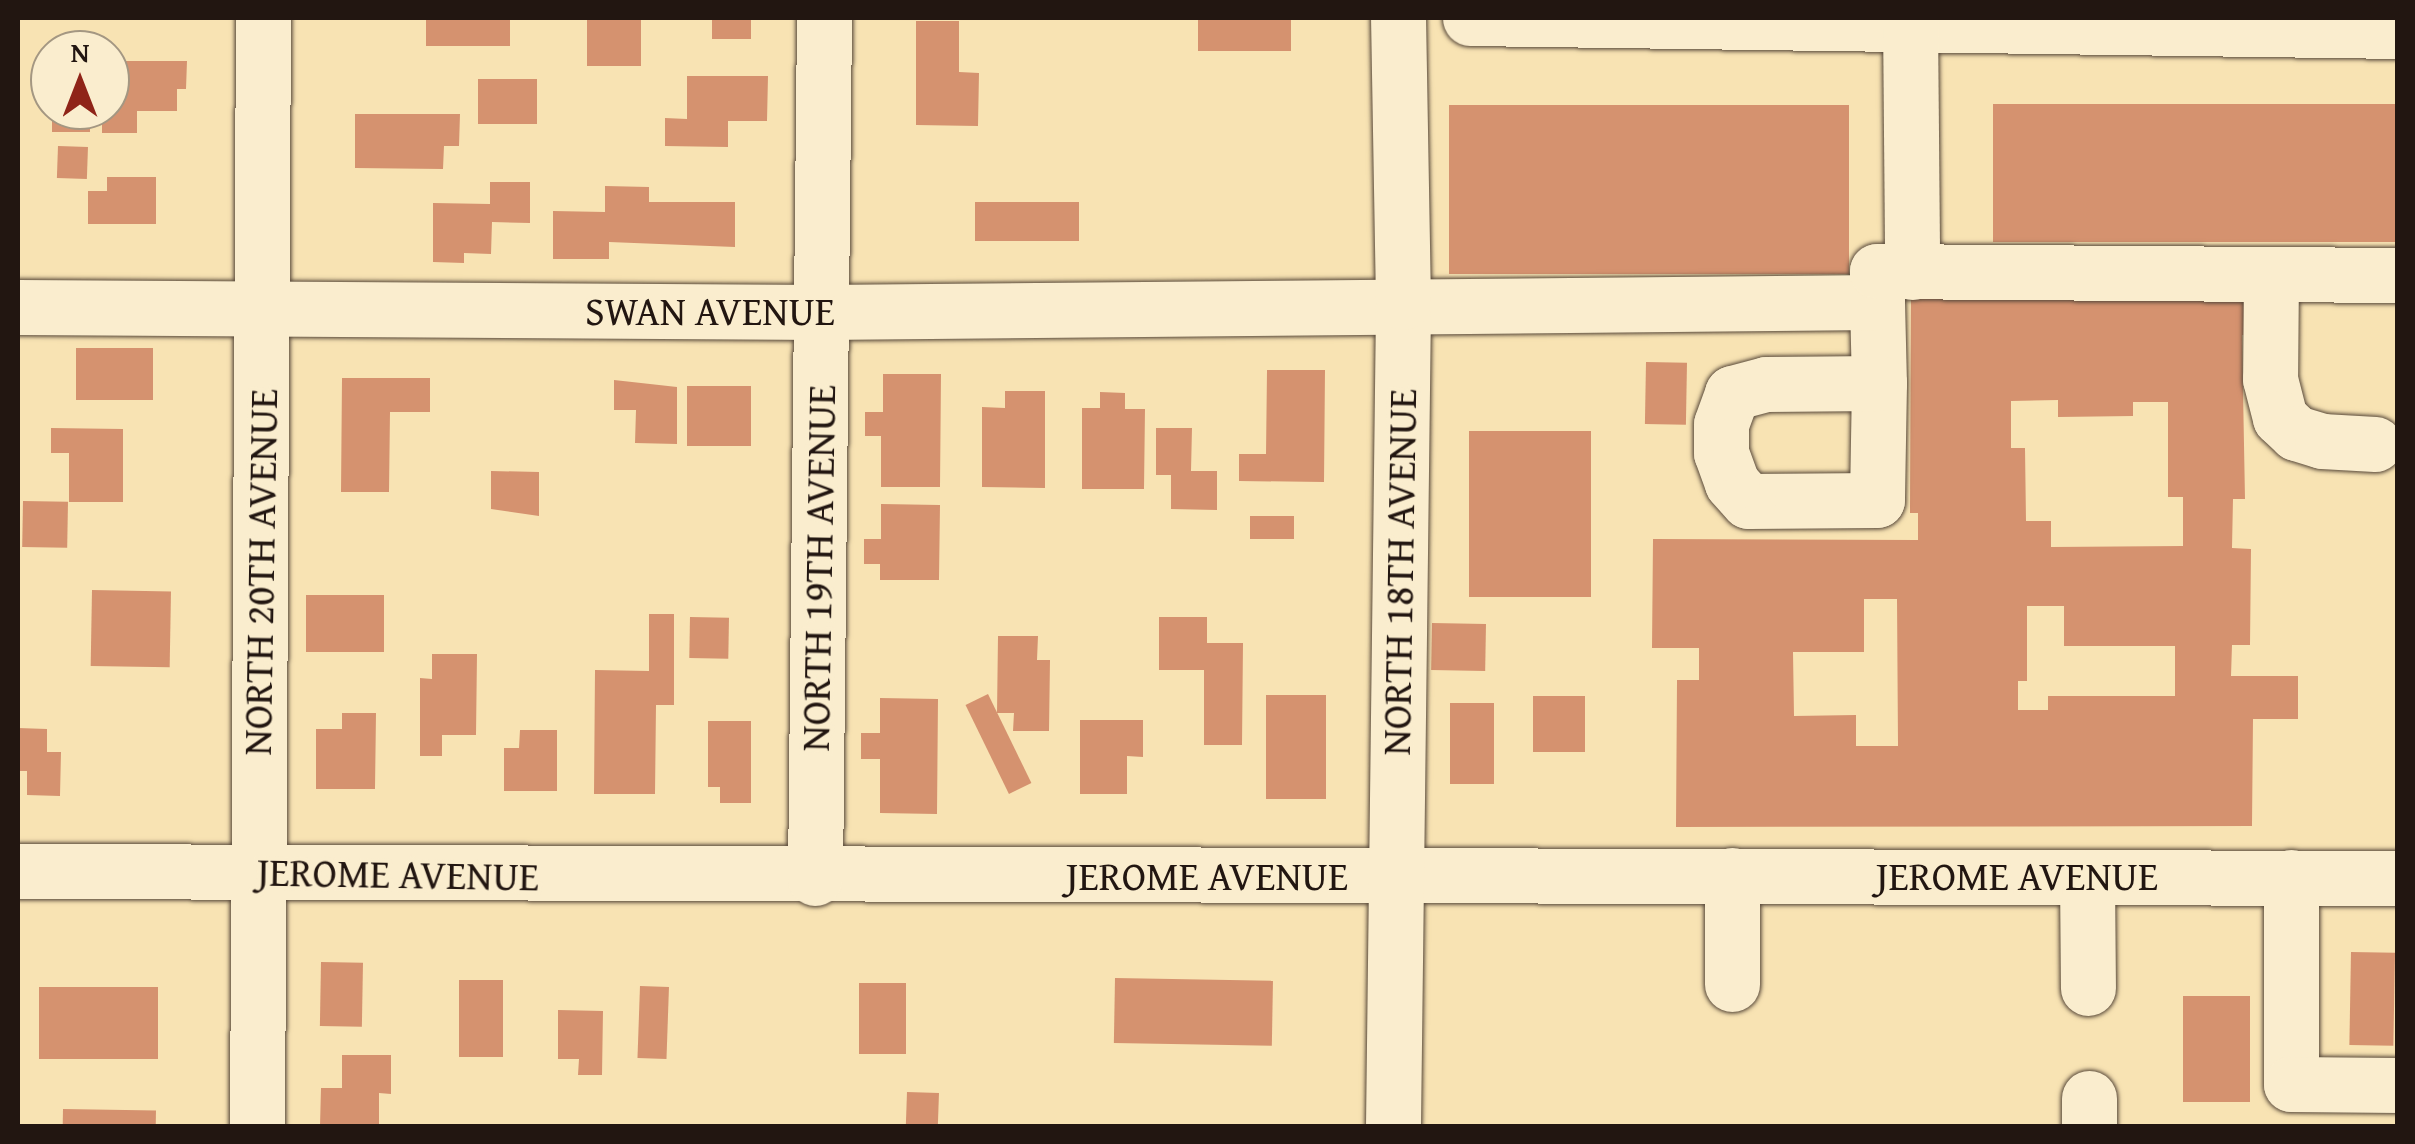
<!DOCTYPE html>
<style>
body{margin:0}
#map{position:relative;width:2415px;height:1144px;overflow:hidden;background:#f8e3b3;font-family:"Gentium Book Plus",serif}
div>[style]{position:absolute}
.building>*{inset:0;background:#d5926f;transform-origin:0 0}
.roads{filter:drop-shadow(0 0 2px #58493a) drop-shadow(0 0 2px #58493a)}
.minor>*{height:55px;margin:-27.5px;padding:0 27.5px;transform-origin:27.5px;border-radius:27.5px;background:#faedce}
span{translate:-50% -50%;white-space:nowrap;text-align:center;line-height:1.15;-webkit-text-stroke:8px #faedce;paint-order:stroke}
.street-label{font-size:40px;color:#221611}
.frame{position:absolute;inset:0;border:20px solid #221611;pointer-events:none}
.north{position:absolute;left:30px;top:30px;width:100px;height:100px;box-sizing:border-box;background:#faedce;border:2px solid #a49782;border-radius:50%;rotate:0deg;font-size:28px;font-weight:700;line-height:40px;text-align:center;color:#221611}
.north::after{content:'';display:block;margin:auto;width:35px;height:45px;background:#8f2418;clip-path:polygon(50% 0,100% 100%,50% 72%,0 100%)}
</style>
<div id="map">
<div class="building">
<i style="left:426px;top:18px;width:84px;height:28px"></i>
<i style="left:587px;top:18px;width:54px;height:48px"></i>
<i style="left:712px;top:18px;width:39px;height:21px"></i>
<i style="left:1198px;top:18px;width:93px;height:33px"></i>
<i style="clip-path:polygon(916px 21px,959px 21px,959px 72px,979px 73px,978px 126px,916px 125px)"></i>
<i style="clip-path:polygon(110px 61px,187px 61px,186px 89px,177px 89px,177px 111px,137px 111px,137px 133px,102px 133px,102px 113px,115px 113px)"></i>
<i style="clip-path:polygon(687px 76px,768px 76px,767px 121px,728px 121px,728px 147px,665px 146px,665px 118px,687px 119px)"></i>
<i style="left:478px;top:79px;width:59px;height:45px"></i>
<i style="left:2398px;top:104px;width:138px;height:405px;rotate:90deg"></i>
<i style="left:1449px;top:105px;width:400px;height:169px"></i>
<i style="left:52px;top:110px;width:38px;height:22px"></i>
<i style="clip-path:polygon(355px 114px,460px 114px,459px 146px,444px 146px,443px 169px,355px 168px)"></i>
<i style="left:58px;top:146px;width:30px;height:32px;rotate:2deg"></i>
<i style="clip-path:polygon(107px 177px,156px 177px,156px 224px,88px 224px,88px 191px,107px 191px)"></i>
<i style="clip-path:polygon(490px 182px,530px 182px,530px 223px,492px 222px,491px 254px,464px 253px,464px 263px,433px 262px,433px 203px,490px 204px)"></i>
<i style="clip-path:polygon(605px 186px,649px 187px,649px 202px,735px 202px,735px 247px,609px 242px,609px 259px,553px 259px,553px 211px,605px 212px)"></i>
<i style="left:975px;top:202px;width:104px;height:39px"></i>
<i style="clip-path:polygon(evenodd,1911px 295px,2253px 297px,2252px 335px,2242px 335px,2245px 499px,2233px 499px,2232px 548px,2251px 549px,2250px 645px,2232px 645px,2231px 676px,2298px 676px,2298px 719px,2253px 719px,2252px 826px,1676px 827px,1677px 680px,1699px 680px,1699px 648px,1652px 648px,1653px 539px,1918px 540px,1918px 513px,1910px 513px,1911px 295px,2058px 400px,2058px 417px,2133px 416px,2133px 402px,2168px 402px,2168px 497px,2183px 497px,2183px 546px,2051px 547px,2051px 521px,2026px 521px,2025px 448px,2011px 448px,2011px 401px,2058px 400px,1911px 295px,1864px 599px,1897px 599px,1898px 746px,1856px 746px,1856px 715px,1794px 716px,1793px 652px,1864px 652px,1864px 599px,1911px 295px,2027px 606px,2064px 606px,2064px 646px,2175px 646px,2175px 696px,2048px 696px,2048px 710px,2018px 710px,2018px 681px,2027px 681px,2027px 606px)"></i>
<i style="left:76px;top:348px;width:77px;height:52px"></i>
<i style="left:1646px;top:362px;width:41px;height:62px;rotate:1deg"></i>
<i style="clip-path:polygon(1267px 370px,1325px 370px,1324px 482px,1239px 481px,1239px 454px,1266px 454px)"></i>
<i style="clip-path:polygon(883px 374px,941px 374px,940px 487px,881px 487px,881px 436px,865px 436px,865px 412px,883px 412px)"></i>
<i style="clip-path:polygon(342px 378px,430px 378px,430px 412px,390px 412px,389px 492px,341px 492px)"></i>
<i style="clip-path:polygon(614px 380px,677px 387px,677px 444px,635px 443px,636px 410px,614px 410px)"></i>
<i style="left:687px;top:386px;width:64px;height:60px"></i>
<i style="clip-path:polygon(1005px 391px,1045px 391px,1045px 488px,982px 487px,982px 407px,1005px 408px)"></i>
<i style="clip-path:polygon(1100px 392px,1125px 393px,1125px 409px,1145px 409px,1144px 489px,1082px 489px,1082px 408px,1100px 408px)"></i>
<i style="clip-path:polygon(51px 428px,123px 429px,123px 502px,69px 502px,69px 453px,51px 453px)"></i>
<i style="clip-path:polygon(1156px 428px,1192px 428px,1191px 471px,1217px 471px,1217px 510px,1171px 509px,1171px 475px,1156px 475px)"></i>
<i style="left:1469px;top:431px;width:122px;height:166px"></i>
<i style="clip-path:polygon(491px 471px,539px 472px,539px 516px,491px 509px)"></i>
<i style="left:23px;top:501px;width:45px;height:46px;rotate:1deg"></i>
<i style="clip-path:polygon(881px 504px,940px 505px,939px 580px,880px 580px,880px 564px,864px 564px,864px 539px,881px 539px)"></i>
<i style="left:1250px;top:516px;width:44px;height:23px"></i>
<i style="left:92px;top:590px;width:79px;height:76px;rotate:1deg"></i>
<i style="left:306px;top:595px;width:78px;height:57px"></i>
<i style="clip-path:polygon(649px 614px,674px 614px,674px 705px,656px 705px,655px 794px,594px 794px,595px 670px,649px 671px)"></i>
<i style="left:690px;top:617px;width:39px;height:41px;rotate:1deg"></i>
<i style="clip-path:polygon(1159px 617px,1207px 617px,1207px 643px,1243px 643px,1242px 745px,1204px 745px,1204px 670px,1159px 670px)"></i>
<i style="left:1432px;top:623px;width:54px;height:47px;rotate:1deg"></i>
<i style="clip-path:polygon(998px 636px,1038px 636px,1037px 660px,1050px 660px,1049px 731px,1013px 731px,1014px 713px,997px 713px)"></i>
<i style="clip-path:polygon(432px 654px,477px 654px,476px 735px,442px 735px,442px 756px,420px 756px,420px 678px,432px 679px)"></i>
<i style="left:988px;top:694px;width:99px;height:25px;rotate:64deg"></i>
<i style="left:1266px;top:695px;width:60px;height:104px"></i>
<i style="left:1533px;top:696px;width:52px;height:56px"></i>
<i style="clip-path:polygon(880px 698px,938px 699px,937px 814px,880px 813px,880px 759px,861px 759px,861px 733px,880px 733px)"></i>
<i style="left:1450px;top:703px;width:44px;height:81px"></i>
<i style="clip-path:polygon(342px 713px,376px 713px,375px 789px,316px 789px,316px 729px,342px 729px)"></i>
<i style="clip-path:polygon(1080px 720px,1143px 720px,1143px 757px,1127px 756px,1127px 794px,1080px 794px)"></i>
<i style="clip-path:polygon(708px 721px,751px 721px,751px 803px,720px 803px,720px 787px,708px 787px)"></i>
<i style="clip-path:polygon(18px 728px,47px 729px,47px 752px,61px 752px,60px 796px,27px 795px,27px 771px,18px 771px)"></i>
<i style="clip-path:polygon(520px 730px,557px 730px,557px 791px,504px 791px,504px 748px,519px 748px)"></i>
<i style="left:2351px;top:952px;width:44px;height:93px;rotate:1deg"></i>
<i style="left:321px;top:962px;width:42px;height:64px;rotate:1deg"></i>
<i style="left:1115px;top:978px;width:158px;height:65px;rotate:1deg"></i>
<i style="left:459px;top:980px;width:44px;height:77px"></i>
<i style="left:859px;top:983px;width:47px;height:71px"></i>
<i style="left:640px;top:986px;width:29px;height:72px;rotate:2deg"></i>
<i style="left:39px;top:987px;width:119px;height:72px"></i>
<i style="left:2183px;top:996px;width:67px;height:106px"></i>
<i style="clip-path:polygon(558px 1010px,603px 1011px,602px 1075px,578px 1075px,579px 1059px,558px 1059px)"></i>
<i style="clip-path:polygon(342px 1055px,391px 1055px,391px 1094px,379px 1093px,379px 1126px,320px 1126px,321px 1088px,342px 1088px)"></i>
<i style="left:907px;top:1092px;width:32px;height:34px;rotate:2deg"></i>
<i style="left:63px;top:1109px;width:93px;height:17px;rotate:1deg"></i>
</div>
<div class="roads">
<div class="minor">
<i style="left:1470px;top:18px;width:928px;rotate:0.8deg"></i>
<i style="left:1910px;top:18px;width:254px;rotate:89.5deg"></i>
<i style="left:2271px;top:274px;width:105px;rotate:90.5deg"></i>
<i style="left:2270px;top:379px;width:40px;rotate:75.6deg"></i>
<i style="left:2280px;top:418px;width:22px;rotate:43deg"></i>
<i style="left:2296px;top:433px;width:27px;rotate:17deg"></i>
<i style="left:2322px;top:441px;width:53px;rotate:3.2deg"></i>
<i style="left:1877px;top:302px;width:81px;rotate:88.6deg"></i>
<i style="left:1879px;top:383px;width:117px;rotate:91deg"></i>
<i style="left:1877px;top:500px;width:129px;rotate:179.6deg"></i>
<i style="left:1748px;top:501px;width:24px;rotate:-132deg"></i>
<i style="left:1732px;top:483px;width:32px;rotate:-110deg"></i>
<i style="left:1721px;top:453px;width:29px;rotate:-90deg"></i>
<i style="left:1721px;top:424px;width:33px;rotate:-70deg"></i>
<i style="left:1732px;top:393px;width:35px;rotate:-15deg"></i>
<i style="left:1766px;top:384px;width:113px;rotate:-0.5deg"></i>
<i style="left:18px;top:307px;width:803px;rotate:0.36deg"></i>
<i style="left:821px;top:312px;width:1056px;rotate:-0.54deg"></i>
<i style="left:1877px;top:302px;width:31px;rotate:-90deg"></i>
<i style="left:1877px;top:271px;width:521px;rotate:0.44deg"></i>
<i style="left:18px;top:871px;width:2380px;rotate:0.17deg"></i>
<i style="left:1732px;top:875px;width:109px;rotate:90deg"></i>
<i style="left:2087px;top:877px;width:111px;rotate:89.5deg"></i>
<i style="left:2291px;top:877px;width:207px;rotate:90deg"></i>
<i style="left:2291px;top:1084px;width:107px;rotate:0.5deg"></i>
<i style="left:815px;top:878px;width:860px;rotate:-89.4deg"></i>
<i style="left:257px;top:1126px;width:1108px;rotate:-89.69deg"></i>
<i style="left:1393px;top:1126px;width:824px;rotate:-89.3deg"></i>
<i style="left:1403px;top:302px;width:284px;rotate:-91deg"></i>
<i style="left:2089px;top:1126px;width:28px;rotate:-90deg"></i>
</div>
</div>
<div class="street-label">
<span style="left:710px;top:311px">SWAN AVENUE</span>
<span style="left:818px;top:568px;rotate:-89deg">NORTH 19TH AVENUE</span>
<span style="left:260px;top:572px;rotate:-89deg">NORTH 20TH AVENUE</span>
<span style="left:1399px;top:572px;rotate:-89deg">NORTH 18TH AVENUE</span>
<span style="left:398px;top:874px;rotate:1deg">JEROME AVENUE</span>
<span style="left:1207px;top:876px">JEROME AVENUE</span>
<span style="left:2017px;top:876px">JEROME AVENUE</span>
</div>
<div class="frame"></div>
<div class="north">N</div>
</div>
